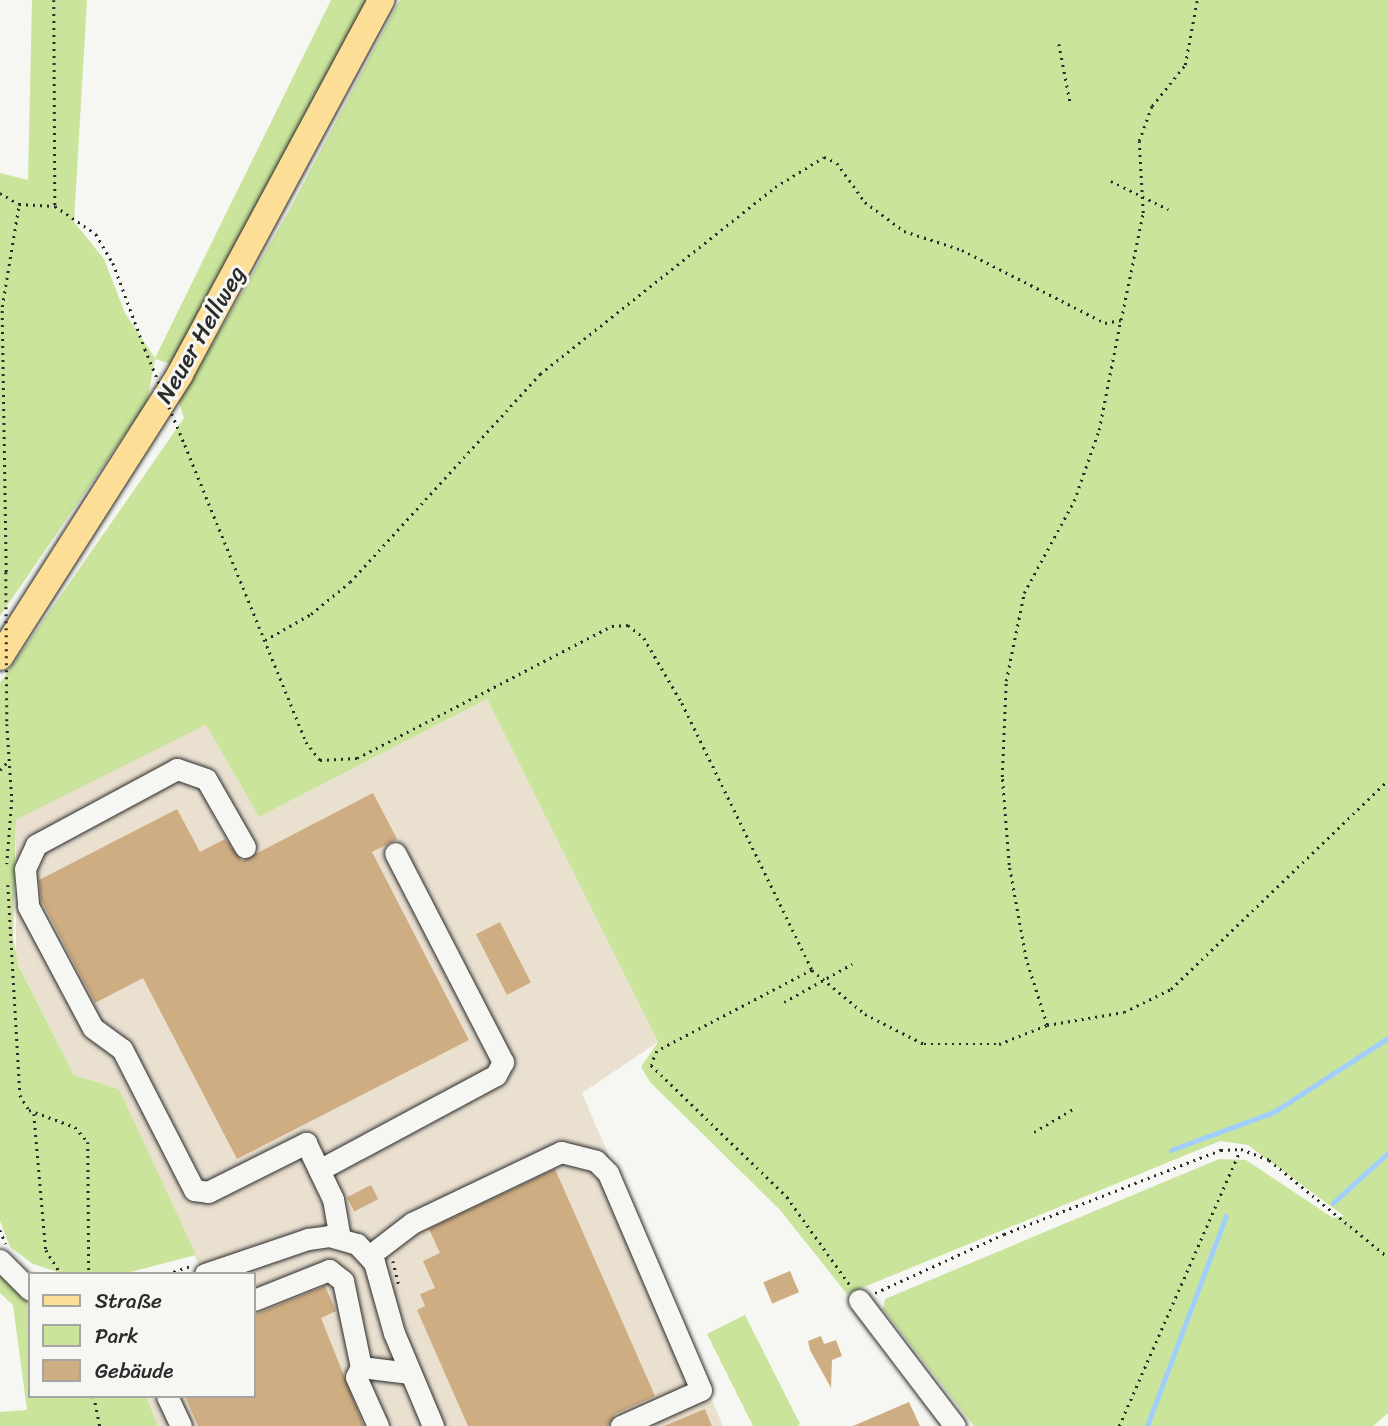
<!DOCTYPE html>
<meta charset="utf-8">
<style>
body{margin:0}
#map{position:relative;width:1388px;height:1426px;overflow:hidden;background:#f6f6f2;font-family:Sriracha,sans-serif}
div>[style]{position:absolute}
.built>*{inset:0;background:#eae0d0}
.green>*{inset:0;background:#cae59b}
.stream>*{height:4.5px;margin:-2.25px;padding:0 2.25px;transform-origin:2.25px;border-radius:2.25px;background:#a2cefc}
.building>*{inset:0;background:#cfad82;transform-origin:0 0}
.path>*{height:2.5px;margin-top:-1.25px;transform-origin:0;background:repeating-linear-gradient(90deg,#2b2b2b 0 2px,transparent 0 7px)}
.roads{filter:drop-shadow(0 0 2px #2b2b2b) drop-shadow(0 0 2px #2b2b2b)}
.minor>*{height:21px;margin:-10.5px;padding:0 10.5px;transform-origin:10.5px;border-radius:10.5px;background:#f6f6f2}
.major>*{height:26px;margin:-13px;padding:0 13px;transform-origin:13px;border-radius:13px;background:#fcde96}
.path-bridge>*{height:2.5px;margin-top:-1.25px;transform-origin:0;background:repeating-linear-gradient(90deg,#2b2b2b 0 2px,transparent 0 7px)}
span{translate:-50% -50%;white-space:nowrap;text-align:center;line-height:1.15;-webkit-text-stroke:6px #f6f6f2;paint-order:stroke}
.street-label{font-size:24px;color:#2b2b2b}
.legend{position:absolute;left:28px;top:1272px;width:228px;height:126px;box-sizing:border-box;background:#f6f6f2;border:2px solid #a5a5a2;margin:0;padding:9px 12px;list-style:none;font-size:21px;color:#2b2b2b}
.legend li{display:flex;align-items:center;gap:14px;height:35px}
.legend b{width:35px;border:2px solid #a5a5a2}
</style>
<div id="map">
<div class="built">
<i style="clip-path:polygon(487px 699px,658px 1042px,582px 1093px,723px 1426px,158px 1426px,146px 1396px,254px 1396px,254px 1274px,203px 1274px,119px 1089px,74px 1075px,16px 959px,16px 820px,206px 725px,259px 817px)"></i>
</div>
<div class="green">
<i style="clip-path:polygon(32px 0,87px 0,74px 222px,104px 259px,125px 313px,155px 358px,331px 0,368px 0,171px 364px,155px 359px,147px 402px,0 616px,0 173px,28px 180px)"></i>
<i style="clip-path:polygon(400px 0,1388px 0,1388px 1413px,1373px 1426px,974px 1426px,883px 1309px,885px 1299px,1219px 1159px,1246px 1160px,1333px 1218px,1344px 1216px,1248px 1145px,1220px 1141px,847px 1294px,780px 1210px,650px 1082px,641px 1067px,658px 1042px,487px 699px,259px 817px,206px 725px,16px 820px,13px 938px,18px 964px,74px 1075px,119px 1089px,196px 1255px,123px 1274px,64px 1274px,33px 1264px,10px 1247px,0 1221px,0 683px,184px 418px,179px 402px,291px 207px)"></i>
<i style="clip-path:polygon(0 1275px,30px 1300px,30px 1396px,146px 1396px,158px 1426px,0 1426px,0 1412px,27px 1410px,13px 1305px,0 1293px)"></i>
<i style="clip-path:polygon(745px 1315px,800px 1424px,797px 1426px,753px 1426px,707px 1334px)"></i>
</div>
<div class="stream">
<i style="left:1171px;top:1150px;width:110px;rotate:-20.3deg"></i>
<i style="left:1274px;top:1112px;width:136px;rotate:-33deg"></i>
<i style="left:1333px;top:1203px;width:74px;rotate:-42.3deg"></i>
<i style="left:1147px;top:1426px;width:224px;rotate:-69.4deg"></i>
</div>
<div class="building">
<i style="clip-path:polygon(373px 793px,397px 839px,372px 852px,469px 1040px,237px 1159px,143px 978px,95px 1003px,41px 900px,39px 880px,177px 809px,200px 852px,225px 839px,242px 861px)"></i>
<i style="left:500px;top:922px;width:68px;height:27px;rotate:63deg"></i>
<i style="clip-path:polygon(555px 1169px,655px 1396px,615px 1414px,608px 1426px,468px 1426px,417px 1310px,425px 1306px,420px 1294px,435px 1288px,423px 1261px,440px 1253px,429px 1229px)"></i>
<i style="left:371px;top:1185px;width:16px;height:27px;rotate:63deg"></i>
<i style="left:790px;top:1271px;width:23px;height:29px;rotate:67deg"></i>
<i style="clip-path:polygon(325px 1286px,336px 1311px,321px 1318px,364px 1426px,198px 1426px,185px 1396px,254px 1396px,254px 1315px)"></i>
<i style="clip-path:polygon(821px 1336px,824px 1344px,836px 1340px,842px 1356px,832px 1360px,831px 1388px,810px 1350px,808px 1341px)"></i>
<i style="clip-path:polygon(909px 1402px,920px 1426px,853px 1426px)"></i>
<i style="clip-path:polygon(705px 1409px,712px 1426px,664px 1426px)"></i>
</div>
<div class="path">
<i style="left:54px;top:0;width:206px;rotate:89.7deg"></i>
<i style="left:1059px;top:44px;width:58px;rotate:79.1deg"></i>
<i style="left:1111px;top:181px;width:64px;rotate:26.2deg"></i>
<i style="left:0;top:193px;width:22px;rotate:30deg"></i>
<i style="left:19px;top:204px;width:36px;rotate:3deg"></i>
<i style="left:55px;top:206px;width:50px;rotate:34.3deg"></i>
<i style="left:96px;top:234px;width:34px;rotate:60deg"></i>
<i style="left:113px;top:263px;width:92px;rotate:69.6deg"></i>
<i style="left:185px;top:445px;width:321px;rotate:67.8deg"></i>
<i style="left:306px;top:742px;width:23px;rotate:52deg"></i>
<i style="left:320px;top:760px;width:37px;rotate:-3deg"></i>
<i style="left:357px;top:758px;width:287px;rotate:-27.4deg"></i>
<i style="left:612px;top:626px;width:16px;rotate:-4deg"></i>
<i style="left:628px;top:625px;width:21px;rotate:39deg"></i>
<i style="left:644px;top:638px;width:75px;rotate:59.7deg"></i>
<i style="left:682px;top:703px;width:297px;rotate:64deg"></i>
<i style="left:812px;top:970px;width:175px;rotate:152.4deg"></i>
<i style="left:657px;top:1051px;width:15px;rotate:113deg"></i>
<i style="left:651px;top:1065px;width:190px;rotate:44.1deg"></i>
<i style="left:787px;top:1197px;width:108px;rotate:54.4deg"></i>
<i style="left:6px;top:572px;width:265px;rotate:-90.9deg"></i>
<i style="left:2px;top:307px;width:104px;rotate:-80.6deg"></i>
<i style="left:265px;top:640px;width:53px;rotate:-29.5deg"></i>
<i style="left:311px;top:614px;width:50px;rotate:-39.4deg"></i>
<i style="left:350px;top:582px;width:282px;rotate:-47.6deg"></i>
<i style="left:540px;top:374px;width:300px;rotate:-38.5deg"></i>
<i style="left:775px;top:187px;width:57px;rotate:-31.5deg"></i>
<i style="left:824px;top:157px;width:14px;rotate:25deg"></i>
<i style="left:837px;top:163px;width:48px;rotate:54.3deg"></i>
<i style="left:865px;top:202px;width:49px;rotate:36.6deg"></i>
<i style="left:904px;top:231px;width:61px;rotate:18.1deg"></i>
<i style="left:962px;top:250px;width:161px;rotate:27deg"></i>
<i style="left:1105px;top:323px;width:16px;rotate:-11deg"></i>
<i style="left:1121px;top:320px;width:109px;rotate:-78.4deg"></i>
<i style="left:1143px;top:213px;width:72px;rotate:-93.2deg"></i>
<i style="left:1139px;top:141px;width:37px;rotate:-70deg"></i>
<i style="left:1152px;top:106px;width:53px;rotate:-51.2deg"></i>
<i style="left:1185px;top:65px;width:66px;rotate:-79.5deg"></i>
<i style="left:7px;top:724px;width:76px;rotate:86.2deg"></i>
<i style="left:12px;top:800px;width:64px;rotate:94.5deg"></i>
<i style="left:0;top:770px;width:13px;rotate:-48deg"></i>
<i style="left:8px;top:885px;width:210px;rotate:86.7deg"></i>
<i style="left:20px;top:1095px;width:17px;rotate:59deg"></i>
<i style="left:29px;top:1110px;width:49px;rotate:20.3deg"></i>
<i style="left:75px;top:1127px;width:20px;rotate:49deg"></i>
<i style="left:88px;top:1142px;width:132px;rotate:89.6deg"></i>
<i style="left:812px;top:970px;width:69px;rotate:39.7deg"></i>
<i style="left:865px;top:1014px;width:66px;rotate:27deg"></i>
<i style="left:924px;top:1044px;width:75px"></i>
<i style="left:999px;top:1044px;width:52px;rotate:-21.6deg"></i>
<i style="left:1047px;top:1025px;width:69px;rotate:-107.7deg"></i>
<i style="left:1026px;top:959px;width:96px;rotate:-100.3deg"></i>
<i style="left:1009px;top:865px;width:88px;rotate:-94.5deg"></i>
<i style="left:1002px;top:777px;width:96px;rotate:-87.6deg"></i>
<i style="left:1006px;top:681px;width:90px;rotate:-78.4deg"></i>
<i style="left:1024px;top:593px;width:105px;rotate:-61.5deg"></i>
<i style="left:1074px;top:501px;width:75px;rotate:-70.6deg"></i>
<i style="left:1099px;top:430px;width:109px;rotate:-78.9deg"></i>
<i style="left:784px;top:1002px;width:78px;rotate:-29.2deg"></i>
<i style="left:1047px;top:1025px;width:78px;rotate:-9.6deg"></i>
<i style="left:1124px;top:1012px;width:52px;rotate:-26.1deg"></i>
<i style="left:1171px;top:989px;width:301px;rotate:-43.9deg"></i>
<i style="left:34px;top:1114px;width:137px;rotate:85deg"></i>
<i style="left:46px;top:1250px;width:28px;rotate:58deg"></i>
<i style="left:1034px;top:1132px;width:45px;rotate:-30.5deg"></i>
<i style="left:0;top:1230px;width:15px;rotate:67deg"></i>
<i style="left:393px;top:1261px;width:25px;rotate:76deg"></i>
<i style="left:167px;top:1274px;width:24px;rotate:-19deg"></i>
<i style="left:875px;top:1293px;width:142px;rotate:-24.6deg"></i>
<i style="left:1004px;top:1234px;width:233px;rotate:-21.2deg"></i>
<i style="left:1221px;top:1150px;width:20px;rotate:-3deg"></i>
<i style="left:1241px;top:1149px;width:30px;rotate:21deg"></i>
<i style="left:1269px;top:1160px;width:154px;rotate:39.2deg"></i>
<i style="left:94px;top:1396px;width:31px;rotate:79deg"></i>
<i style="left:1119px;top:1426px;width:301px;rotate:-66.3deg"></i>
</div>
<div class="roads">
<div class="minor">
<i style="left:245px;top:847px;width:78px;rotate:-119.8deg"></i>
<i style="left:206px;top:779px;width:31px;rotate:-161deg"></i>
<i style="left:177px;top:769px;width:160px;rotate:151.7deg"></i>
<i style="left:36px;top:845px;width:26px;rotate:115deg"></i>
<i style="left:25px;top:869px;width:37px;rotate:85deg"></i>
<i style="left:28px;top:906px;width:138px;rotate:62deg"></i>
<i style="left:93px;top:1028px;width:36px;rotate:36deg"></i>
<i style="left:122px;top:1049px;width:158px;rotate:62.9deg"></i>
<i style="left:194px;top:1190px;width:14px;rotate:8deg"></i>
<i style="left:208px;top:1192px;width:110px;rotate:-26.6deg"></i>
<i style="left:306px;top:1143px;width:62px;rotate:64.3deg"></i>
<i style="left:333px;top:1199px;width:39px;rotate:80deg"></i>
<i style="left:319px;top:1170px;width:201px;rotate:-28.2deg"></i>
<i style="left:496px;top:1075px;width:15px;rotate:-62deg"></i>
<i style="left:503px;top:1062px;width:235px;rotate:-117.3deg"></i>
<i style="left:369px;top:1256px;width:54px;rotate:-37.5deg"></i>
<i style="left:412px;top:1223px;width:165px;rotate:-25.5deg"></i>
<i style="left:561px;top:1152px;width:36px;rotate:14deg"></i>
<i style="left:596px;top:1161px;width:17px;rotate:45deg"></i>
<i style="left:608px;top:1173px;width:236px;rotate:66.8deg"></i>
<i style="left:701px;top:1390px;width:88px;rotate:155.8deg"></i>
<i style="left:0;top:1260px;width:42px;rotate:45deg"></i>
<i style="left:205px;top:1274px;width:109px;rotate:-18.8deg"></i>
<i style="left:308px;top:1239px;width:21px;rotate:-8deg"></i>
<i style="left:329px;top:1236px;width:29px;rotate:16deg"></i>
<i style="left:357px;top:1244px;width:25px;rotate:47deg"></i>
<i style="left:374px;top:1262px;width:74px;rotate:74.3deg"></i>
<i style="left:394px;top:1333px;width:101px;rotate:67.2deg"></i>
<i style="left:254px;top:1300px;width:81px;rotate:-21.8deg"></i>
<i style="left:329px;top:1270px;width:18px;rotate:38deg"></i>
<i style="left:343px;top:1281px;width:88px;rotate:78.2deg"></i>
<i style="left:361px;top:1367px;width:49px;rotate:7deg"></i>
<i style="left:859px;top:1300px;width:158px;rotate:52.7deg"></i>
<i style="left:361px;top:1367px;width:11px;rotate:117deg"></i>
<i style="left:356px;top:1377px;width:54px;rotate:65.8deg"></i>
<i style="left:167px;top:1396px;width:33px;rotate:65deg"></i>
</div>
<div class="major">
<i style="left:0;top:657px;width:335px;rotate:-57.5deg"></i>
<i style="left:180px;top:374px;width:425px;rotate:-61.7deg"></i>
</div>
</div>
<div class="path-bridge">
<i style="left:145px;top:349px;width:104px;rotate:67.4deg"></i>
<i style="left:6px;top:572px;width:152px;rotate:89.6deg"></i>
</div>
<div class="street-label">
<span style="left:201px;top:335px;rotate:-60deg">Neuer Hellweg</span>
</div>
<ul class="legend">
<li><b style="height:9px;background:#fcde96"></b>Straße</li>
<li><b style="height:19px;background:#cae59b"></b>Park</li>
<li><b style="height:19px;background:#cfad82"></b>Gebäude</li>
</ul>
</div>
